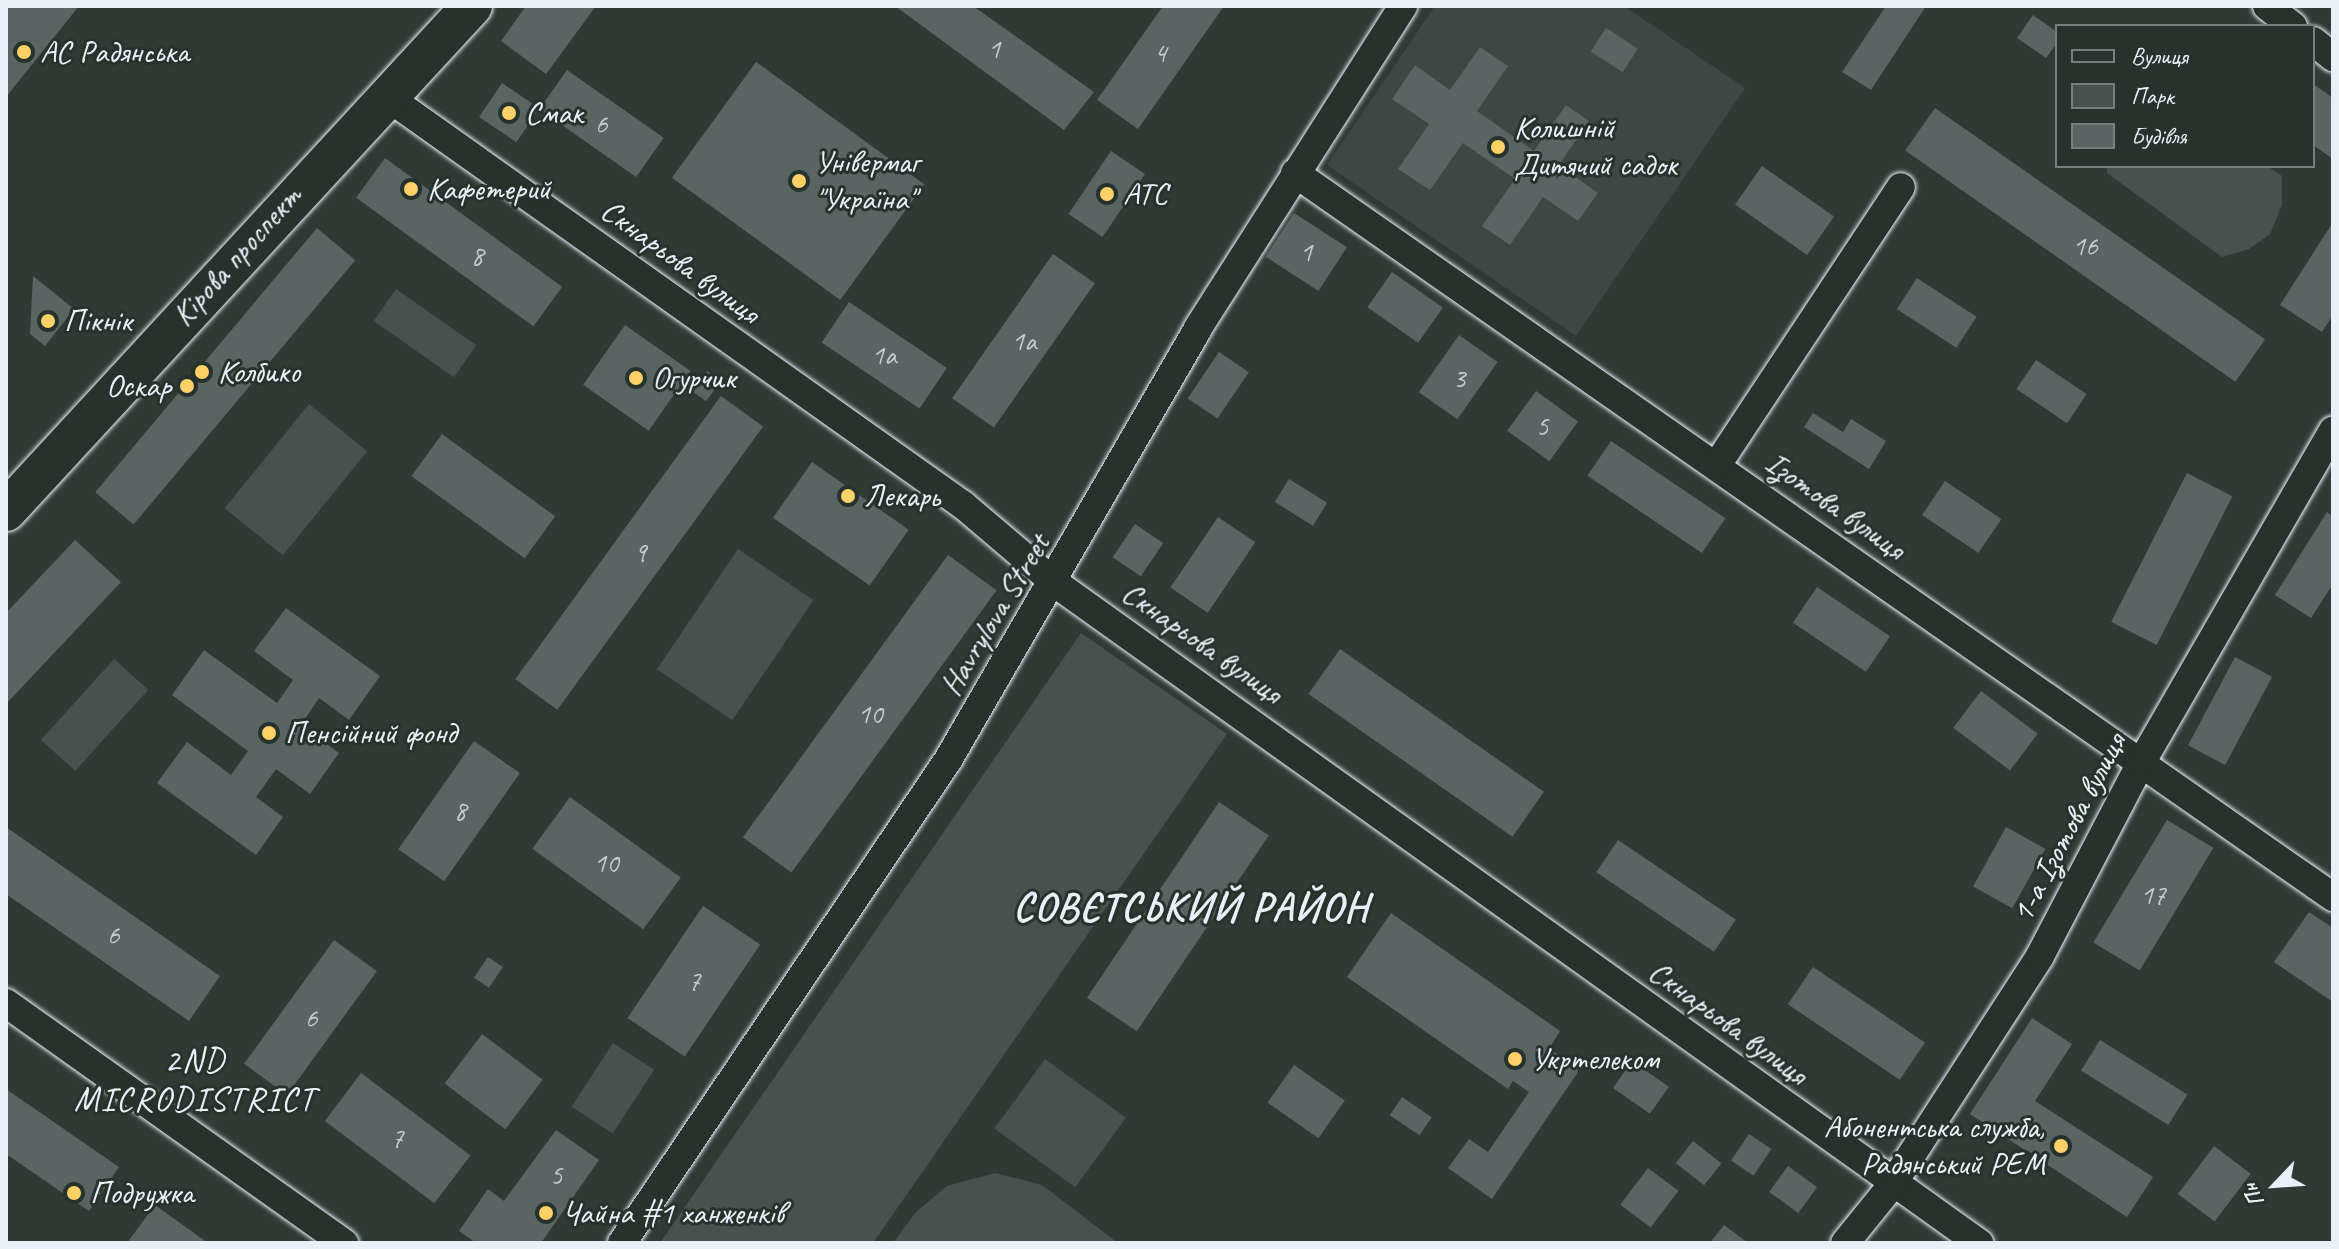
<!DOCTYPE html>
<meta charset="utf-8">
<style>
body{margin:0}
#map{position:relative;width:2339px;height:1249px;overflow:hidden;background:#2e3b35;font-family:Caveat,sans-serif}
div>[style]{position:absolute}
.built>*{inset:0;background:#3b4843}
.green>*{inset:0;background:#45524e;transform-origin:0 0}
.building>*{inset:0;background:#596563;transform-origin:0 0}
.roads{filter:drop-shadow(0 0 2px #e8f1f8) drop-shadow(0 0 2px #e8f1f8)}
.street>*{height:28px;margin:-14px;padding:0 14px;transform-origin:14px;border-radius:14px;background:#26332d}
.secondary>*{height:40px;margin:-20px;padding:0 20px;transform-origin:20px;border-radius:20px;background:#26332d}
.dots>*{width:22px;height:22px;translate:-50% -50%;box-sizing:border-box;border:4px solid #26332d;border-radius:50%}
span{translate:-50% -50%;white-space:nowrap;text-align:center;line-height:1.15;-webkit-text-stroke:6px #26332d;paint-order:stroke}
.number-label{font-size:28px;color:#c4ced3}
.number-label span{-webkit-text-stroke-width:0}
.poi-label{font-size:32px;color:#e8f1f8}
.left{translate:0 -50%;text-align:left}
.right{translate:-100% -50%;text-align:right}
.street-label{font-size:32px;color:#e8f1f8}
.neighbourhood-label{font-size:34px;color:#e8f1f8;letter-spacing:2px}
.district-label{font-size:40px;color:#e8f1f8;font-weight:700;letter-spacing:2px}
.frame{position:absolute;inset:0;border:8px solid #e8f1f8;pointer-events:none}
.legend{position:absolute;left:2055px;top:24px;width:260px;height:144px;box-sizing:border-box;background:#26332d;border:2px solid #747f7e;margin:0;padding:10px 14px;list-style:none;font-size:24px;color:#e8f1f8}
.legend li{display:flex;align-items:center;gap:16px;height:40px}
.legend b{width:40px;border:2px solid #747f7e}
.north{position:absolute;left:2235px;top:1145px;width:80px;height:80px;-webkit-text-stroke:6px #26332d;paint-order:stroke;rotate:245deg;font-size:22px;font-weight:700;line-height:32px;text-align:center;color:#e8f1f8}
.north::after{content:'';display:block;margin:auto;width:28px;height:36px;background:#e8f1f8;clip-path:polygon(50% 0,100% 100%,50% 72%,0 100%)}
</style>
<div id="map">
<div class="built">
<i style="clip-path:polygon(1435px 6px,1624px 6px,1745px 88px,1576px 336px,1327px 165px)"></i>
</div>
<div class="green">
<i style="clip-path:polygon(2107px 166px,2267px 166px,2282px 176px,2282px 205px,2270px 234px,2249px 249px,2222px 257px,2107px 173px)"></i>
<i style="left:396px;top:289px;width:98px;height:39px;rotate:35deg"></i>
<i style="left:309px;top:404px;width:75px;height:134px;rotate:39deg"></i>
<i style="left:738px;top:549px;width:91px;height:145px;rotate:34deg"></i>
<i style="clip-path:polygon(1081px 633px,1227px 734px,873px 1243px,660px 1243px)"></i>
<i style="left:114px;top:659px;width:46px;height:109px;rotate:42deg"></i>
<i style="left:613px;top:1043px;width:49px;height:76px;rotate:33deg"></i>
<i style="left:1045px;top:1059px;width:100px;height:86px;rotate:36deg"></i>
<i style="clip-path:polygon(995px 1173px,1042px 1185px,1118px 1243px,893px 1243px,916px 1212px,947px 1186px)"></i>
</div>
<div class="building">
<i style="clip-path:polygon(6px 6px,79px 6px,6px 97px)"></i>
<i style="clip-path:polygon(526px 6px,596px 6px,546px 74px,501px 41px)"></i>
<i style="clip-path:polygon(895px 6px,973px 6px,1094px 92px,1064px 130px)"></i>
<i style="clip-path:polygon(1163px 6px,1224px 6px,1138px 129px,1097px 100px)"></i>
<i style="clip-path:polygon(1886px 6px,1926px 6px,1871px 90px,1842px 72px)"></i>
<i style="clip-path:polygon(2033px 15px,2057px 32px,2057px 43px,2046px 58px,2017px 38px)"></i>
<i style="left:1606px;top:28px;width:38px;height:28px;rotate:33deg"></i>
<i style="clip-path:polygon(1480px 47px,1508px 66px,1477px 111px,1534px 151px,1566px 105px,1589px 121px,1559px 165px,1598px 193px,1578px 221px,1543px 197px,1510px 245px,1482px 226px,1515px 179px,1463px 143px,1430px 190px,1398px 169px,1429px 124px,1392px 99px,1415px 65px,1450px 90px)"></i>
<i style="left:756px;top:62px;width:208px;height:143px;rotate:36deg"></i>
<i style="left:567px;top:70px;width:118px;height:48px;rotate:35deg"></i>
<i style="left:502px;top:83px;width:45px;height:41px;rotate:34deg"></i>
<i style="clip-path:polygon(2313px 84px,2333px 98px,2333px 159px,2313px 145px)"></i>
<i style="left:1935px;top:108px;width:403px;height:52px;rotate:35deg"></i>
<i style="left:1111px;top:151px;width:41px;height:76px;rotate:34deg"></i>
<i style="left:385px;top:158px;width:219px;height:49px;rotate:36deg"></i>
<i style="left:1762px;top:166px;width:88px;height:47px;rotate:35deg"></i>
<i style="left:1294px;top:213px;width:63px;height:52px;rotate:33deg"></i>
<i style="clip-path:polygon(2333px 222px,2333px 315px,2322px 332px,2280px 305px)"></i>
<i style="left:317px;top:228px;width:50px;height:345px;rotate:40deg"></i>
<i style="left:1053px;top:254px;width:51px;height:176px;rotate:35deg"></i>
<i style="left:1392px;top:272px;width:62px;height:43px;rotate:35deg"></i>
<i style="clip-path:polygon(33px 276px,74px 309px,45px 346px,30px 334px)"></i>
<i style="left:1917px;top:278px;width:71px;height:37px;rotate:33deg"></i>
<i style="left:849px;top:302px;width:118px;height:49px;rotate:34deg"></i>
<i style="left:625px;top:325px;width:80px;height:73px;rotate:35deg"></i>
<i style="left:1459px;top:335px;width:47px;height:70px;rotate:35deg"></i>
<i style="left:1219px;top:352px;width:36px;height:56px;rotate:34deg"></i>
<i style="left:2036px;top:360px;width:61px;height:35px;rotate:34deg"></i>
<i style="left:707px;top:371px;width:17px;height:25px;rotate:36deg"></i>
<i style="left:1536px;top:391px;width:52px;height:49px;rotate:36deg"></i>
<i style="left:721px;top:396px;width:52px;height:350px;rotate:36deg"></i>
<i style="clip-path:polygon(1813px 413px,1843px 432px,1851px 419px,1886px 441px,1869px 469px,1804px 427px)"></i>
<i style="left:442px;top:434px;width:140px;height:52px;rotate:36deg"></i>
<i style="left:1611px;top:441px;width:138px;height:42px;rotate:34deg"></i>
<i style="left:812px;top:462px;width:118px;height:68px;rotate:35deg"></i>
<i style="left:2187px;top:473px;width:51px;height:167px;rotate:27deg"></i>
<i style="left:1289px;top:479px;width:45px;height:27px;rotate:32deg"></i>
<i style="left:1945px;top:481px;width:68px;height:41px;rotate:34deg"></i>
<i style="clip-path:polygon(2327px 512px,2333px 516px,2333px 584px,2311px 618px,2275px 595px)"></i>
<i style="left:1218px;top:517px;width:45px;height:85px;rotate:34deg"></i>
<i style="left:1135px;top:524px;width:34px;height:40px;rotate:34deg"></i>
<i style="clip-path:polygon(75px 540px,121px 582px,6px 704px,6px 613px)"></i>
<i style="left:948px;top:555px;width:60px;height:349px;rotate:36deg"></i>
<i style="left:1817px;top:587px;width:88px;height:43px;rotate:34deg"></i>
<i style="clip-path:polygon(286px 608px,380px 676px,349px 720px,319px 698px,301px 725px,339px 753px,310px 794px,276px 769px,256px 797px,283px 817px,256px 855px,157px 783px,187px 742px,231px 775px,248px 751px,172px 695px,204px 650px,277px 703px,293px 680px,254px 651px)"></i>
<i style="left:1340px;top:649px;width:249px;height:55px;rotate:35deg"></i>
<i style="left:2235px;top:657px;width:42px;height:100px;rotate:28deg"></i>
<i style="left:1981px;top:691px;width:71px;height:46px;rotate:37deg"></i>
<i style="left:474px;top:741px;width:56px;height:132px;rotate:35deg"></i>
<i style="left:570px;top:797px;width:137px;height:64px;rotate:36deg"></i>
<i style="left:1219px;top:802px;width:60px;height:236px;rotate:34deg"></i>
<i style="left:2167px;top:820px;width:54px;height:143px;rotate:31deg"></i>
<i style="clip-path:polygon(6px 827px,220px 976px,189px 1021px,6px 894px)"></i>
<i style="left:2006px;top:827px;width:45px;height:68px;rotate:29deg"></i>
<i style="left:1618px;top:840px;width:142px;height:39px;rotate:34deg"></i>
<i style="left:703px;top:906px;width:69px;height:135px;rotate:34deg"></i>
<i style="clip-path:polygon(2309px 912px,2333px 928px,2333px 1002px,2274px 962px)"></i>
<i style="clip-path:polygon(1391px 913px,1560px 1031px,1549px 1049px,1580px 1069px,1492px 1199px,1448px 1168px,1469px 1139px,1488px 1152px,1529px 1092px,1513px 1081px,1508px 1089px,1347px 977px)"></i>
<i style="left:334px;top:940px;width:53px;height:153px;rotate:36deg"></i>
<i style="left:488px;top:957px;width:18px;height:25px;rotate:34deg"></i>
<i style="left:1813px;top:967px;width:135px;height:45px;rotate:34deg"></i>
<i style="clip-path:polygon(2032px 1018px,2072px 1044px,2035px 1101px,2153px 1177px,2127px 1217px,1970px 1114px)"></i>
<i style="left:482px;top:1034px;width:76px;height:62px;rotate:37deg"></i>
<i style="left:2100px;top:1040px;width:103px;height:36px;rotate:32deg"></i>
<i style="left:1632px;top:1061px;width:45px;height:33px;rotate:35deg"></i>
<i style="left:1294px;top:1065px;width:62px;height:46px;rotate:35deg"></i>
<i style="left:361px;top:1073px;width:137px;height:60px;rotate:37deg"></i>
<i style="clip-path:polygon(6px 1089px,119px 1167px,89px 1211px,6px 1154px)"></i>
<i style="left:1402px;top:1097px;width:36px;height:22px;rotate:34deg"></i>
<i style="clip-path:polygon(556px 1130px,599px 1160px,541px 1243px,476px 1243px,459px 1231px,488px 1189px,504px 1201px)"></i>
<i style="left:1749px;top:1134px;width:27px;height:32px;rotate:34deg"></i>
<i style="left:1693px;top:1141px;width:36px;height:28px;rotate:38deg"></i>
<i style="left:2214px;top:1146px;width:46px;height:60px;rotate:37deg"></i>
<i style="left:1788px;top:1166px;width:36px;height:32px;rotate:36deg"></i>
<i style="left:1648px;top:1168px;width:38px;height:46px;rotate:37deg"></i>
<i style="clip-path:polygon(155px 1205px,208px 1243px,127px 1243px)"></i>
<i style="clip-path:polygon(1724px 1225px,1748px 1243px,1710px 1243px)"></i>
</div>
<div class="roads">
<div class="street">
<i style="left:2267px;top:6px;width:33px;rotate:38deg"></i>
<i style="left:2313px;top:41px;width:26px;rotate:39deg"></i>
<i style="left:389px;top:98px;width:704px;rotate:35.34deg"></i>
<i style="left:963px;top:505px;width:121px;rotate:40.3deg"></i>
<i style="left:1055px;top:583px;width:1136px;rotate:35.54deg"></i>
<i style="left:1295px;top:173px;width:1266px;rotate:34.9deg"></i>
<i style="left:1717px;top:465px;width:333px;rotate:-56.5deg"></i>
<i style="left:6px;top:1003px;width:415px;rotate:35.4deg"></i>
<i style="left:622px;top:1243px;width:583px;rotate:-55.98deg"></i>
<i style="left:948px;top:760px;width:499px;rotate:-59.9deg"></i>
<i style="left:1198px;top:328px;width:382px;rotate:-57.5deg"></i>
<i style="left:1845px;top:1243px;width:75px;rotate:-51deg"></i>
<i style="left:1892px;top:1185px;width:273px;rotate:-57.1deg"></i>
<i style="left:2040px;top:956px;width:218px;rotate:-62.4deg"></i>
<i style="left:2141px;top:763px;width:384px;rotate:-60deg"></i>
</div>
<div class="secondary">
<i style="left:6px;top:511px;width:687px;rotate:-47.3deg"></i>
</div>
</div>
<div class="dots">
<i style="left:24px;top:52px;background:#ffd166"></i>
<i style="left:509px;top:113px;background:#ffd166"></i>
<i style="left:1498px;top:147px;background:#ffd166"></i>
<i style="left:799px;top:181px;background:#ffd166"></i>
<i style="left:411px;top:189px;background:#ffd166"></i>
<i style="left:1107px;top:194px;background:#ffd166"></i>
<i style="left:48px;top:321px;background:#ffd166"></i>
<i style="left:202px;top:372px;background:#ffd166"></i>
<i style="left:636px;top:378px;background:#ffd166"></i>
<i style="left:187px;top:386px;background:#ffd166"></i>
<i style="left:848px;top:496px;background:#ffd166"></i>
<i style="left:269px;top:733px;background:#ffd166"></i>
<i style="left:1515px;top:1059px;background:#ffd166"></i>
<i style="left:2061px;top:1146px;background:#ffd166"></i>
<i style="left:74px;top:1193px;background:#ffd166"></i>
<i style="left:546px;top:1213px;background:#ffd166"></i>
</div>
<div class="number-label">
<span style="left:994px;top:49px">1</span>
<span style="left:1160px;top:53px">4</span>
<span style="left:601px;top:124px">6</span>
<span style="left:2085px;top:246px">16</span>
<span style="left:1306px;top:252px">1</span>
<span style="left:477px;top:256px">8</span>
<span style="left:1024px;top:341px">1а</span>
<span style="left:884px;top:355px">1а</span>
<span style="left:1459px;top:378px">3</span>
<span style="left:1542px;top:426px">5</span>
<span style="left:640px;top:553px">9</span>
<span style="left:870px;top:714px">10</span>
<span style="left:460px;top:811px">8</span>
<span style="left:606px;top:863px">10</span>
<span style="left:2153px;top:895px">17</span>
<span style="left:113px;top:935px">6</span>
<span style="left:694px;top:981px">7</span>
<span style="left:311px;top:1018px">6</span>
<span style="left:397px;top:1138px">7</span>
<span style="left:556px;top:1175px">5</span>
</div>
<div class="poi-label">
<span class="left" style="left:40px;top:52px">АС Радянська</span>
<span class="left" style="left:525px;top:113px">Смак</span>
<span class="left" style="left:1514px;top:147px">Колишній<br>Дитячий садок</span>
<span class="left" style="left:815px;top:181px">Універмаг<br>"Україна"</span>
<span class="left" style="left:427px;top:189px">Кафетерий</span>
<span class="left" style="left:1123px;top:194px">АТС</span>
<span class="left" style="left:64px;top:321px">Пікнік</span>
<span class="left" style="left:218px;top:372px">Колбико</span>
<span class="left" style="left:652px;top:378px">Огурчик</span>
<span class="right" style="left:171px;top:386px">Оскар</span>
<span class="left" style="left:864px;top:496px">Лекарь</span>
<span class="left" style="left:285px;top:733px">Пенсійний фонд</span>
<span class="left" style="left:1531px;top:1059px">Укртелеком</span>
<span class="right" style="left:2045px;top:1146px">Абонентська служба,<br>Радянський РЕМ</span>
<span class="left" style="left:90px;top:1193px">Подружка</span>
<span class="left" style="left:562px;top:1213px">Чайна #1 ханженків</span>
</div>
<div class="street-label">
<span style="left:237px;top:256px;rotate:-48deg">Кірова проспект</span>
<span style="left:680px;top:262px;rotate:36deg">Скнарьова вулиця</span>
<span style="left:1835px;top:506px;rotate:35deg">Ізотова вулиця</span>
<span style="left:995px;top:615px;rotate:-59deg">Havrylova Street</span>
<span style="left:1202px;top:643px;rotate:35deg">Скнарьова вулиця</span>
<span style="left:2069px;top:828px;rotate:-62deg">1-а Ізотова вулиця</span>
<span style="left:1728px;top:1023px;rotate:36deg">Скнарьова вулиця</span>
</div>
<div class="neighbourhood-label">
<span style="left:195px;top:1079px">2ND<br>MICRODISTRICT</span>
</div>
<div class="district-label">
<span style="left:1191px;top:907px">СОВЄТСЬКИЙ РАЙОН</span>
</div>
<div class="frame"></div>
<ul class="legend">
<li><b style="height:10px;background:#26332d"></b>Вулиця</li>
<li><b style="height:22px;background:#45524e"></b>Парк</li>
<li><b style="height:22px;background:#596563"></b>Будівля</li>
</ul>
<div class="north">Пн</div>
</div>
